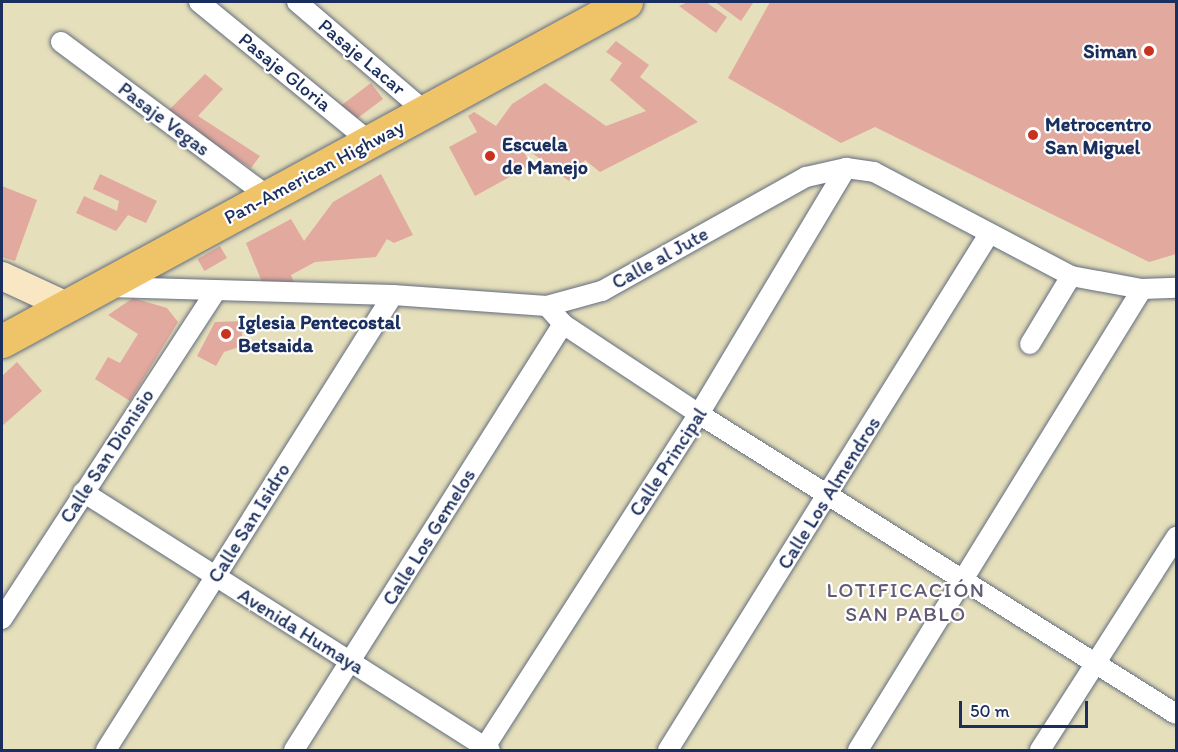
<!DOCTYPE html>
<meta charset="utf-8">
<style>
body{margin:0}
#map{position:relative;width:1178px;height:752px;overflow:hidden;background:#e6dfbb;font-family:Itim,sans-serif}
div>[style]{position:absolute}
.building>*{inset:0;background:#e2a99e;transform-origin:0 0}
.roads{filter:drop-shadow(0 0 2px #626d7f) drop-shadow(0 0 2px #626d7f)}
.street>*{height:20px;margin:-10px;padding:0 10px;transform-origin:10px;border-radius:10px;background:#fff}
.secondary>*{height:28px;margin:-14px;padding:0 14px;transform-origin:14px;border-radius:14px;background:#f9e7c3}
.highway>*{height:33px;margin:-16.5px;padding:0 16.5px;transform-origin:16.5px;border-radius:16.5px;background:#efc469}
.dots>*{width:16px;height:16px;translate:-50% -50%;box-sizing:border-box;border:3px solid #fff;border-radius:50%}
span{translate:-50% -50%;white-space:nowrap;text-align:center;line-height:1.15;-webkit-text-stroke:4.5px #fff;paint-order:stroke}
.poi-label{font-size:20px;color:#1b2f5e;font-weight:700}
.right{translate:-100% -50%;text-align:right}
.left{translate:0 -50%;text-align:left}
.street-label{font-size:20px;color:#1b2f5e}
.neighbourhood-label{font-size:21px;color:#615a74;letter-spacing:1.5px}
.frame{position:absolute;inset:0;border:3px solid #1b2f5e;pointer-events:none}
.scale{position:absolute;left:959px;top:701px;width:129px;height:27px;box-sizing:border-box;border:3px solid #1b2f5e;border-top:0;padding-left:8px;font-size:18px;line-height:21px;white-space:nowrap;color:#1b2f5e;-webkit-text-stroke:4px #fff;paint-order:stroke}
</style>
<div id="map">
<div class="building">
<i style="clip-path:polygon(688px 2px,706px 2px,727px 17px,716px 33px,679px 6px)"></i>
<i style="clip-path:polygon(715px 2px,751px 2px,753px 3px,741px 21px)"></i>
<i style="clip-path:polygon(770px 2px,1176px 2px,1176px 254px,1149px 262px,875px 127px,841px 143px,728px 78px)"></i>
<i style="clip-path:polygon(616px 41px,649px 65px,640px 77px,698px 122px,600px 172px,585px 160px,569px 181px,519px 143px,531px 165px,475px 196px,449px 147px,477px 132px,468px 116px,474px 112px,496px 126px,512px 104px,545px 83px,606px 126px,646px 111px,610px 80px,622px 63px,606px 52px)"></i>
<i style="clip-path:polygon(205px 74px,223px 89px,198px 116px,260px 156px,251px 168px,166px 113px)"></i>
<i style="left:371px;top:83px;width:20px;height:40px;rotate:53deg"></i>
<i style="clip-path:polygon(100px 174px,157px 201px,146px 223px,128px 215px,116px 231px,76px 213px,84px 196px,117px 211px,119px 201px,93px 189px)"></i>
<i style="clip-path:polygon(381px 174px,413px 235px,394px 243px,387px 239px,376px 257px,315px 262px,291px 275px,295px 285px,262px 282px,246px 243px,291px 219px,304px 241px,333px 202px)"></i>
<i style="clip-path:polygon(2px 186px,37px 200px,15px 261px,2px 257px)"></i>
<i style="left:220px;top:246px;width:14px;height:26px;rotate:60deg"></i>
<i style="clip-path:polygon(133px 298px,167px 308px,178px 322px,130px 401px,95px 379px,108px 357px,120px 363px,138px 334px,108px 315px)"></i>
<i style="clip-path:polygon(242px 321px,242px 346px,224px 352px,216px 366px,197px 356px,215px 322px)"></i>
<i style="clip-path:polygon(17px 362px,42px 391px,2px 426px,2px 376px)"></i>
</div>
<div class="roads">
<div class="street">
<i style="left:199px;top:2px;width:221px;rotate:39.3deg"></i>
<i style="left:297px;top:2px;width:171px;rotate:40.5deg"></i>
<i style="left:61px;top:42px;width:256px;rotate:36.7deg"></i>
<i style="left:109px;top:287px;width:284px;rotate:1.6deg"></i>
<i style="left:393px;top:295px;width:154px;rotate:4.1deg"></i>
<i style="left:547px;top:306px;width:57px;rotate:-15.3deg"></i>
<i style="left:602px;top:291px;width:234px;rotate:-29.2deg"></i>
<i style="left:806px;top:177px;width:41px;rotate:-12.7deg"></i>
<i style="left:846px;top:168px;width:28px;rotate:8deg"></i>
<i style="left:874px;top:172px;width:223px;rotate:27.8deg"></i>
<i style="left:1071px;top:276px;width:72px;rotate:10.4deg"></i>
<i style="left:1142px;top:289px;width:34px;rotate:-2deg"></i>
<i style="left:547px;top:306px;width:24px;rotate:48deg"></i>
<i style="left:563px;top:324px;width:163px;rotate:33.5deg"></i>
<i style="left:699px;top:414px;width:563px;rotate:32.17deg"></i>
<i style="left:1030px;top:344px;width:79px;rotate:-58.9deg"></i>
<i style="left:83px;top:492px;width:482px;rotate:32.4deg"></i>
<i style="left:2px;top:619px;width:388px;rotate:-56.9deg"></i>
<i style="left:106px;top:750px;width:538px;rotate:-57.76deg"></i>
<i style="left:294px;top:750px;width:504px;rotate:-57.73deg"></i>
<i style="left:483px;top:750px;width:399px;rotate:-57.3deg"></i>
<i style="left:699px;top:414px;width:287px;rotate:-59.1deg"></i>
<i style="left:668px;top:750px;width:608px;rotate:-58.11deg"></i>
<i style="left:858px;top:750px;width:541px;rotate:-58.36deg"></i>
<i style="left:1040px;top:750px;width:253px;rotate:-57.4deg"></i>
</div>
<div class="secondary">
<i style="left:2px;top:276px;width:72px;rotate:24.8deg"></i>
</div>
<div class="highway">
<i style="left:2px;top:341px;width:710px;rotate:-28.51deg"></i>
</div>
</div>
<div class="dots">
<i style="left:1149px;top:51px;background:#c8321e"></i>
<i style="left:1033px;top:135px;background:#c8321e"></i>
<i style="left:490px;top:156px;background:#c8321e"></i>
<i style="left:226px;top:334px;background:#c8321e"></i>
</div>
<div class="poi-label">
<span class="right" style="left:1137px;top:51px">Siman</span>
<span class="left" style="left:1045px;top:136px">Metrocentro<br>San Miguel</span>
<span class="left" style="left:502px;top:156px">Escuela<br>de Manejo</span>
<span class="left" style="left:238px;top:334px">Iglesia Pentecostal<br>Betsaida</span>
</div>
<div class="street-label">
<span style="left:362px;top:57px;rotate:40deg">Pasaje Lacar</span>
<span style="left:285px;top:72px;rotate:39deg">Pasaje Gloria</span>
<span style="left:164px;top:119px;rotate:37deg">Pasaje Vegas</span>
<span style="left:314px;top:172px;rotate:-28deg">Pan-American Highway</span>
<span style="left:660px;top:258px;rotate:-29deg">Calle al Jute</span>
<span style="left:107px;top:456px;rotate:-57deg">Calle San Dionisio</span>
<span style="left:668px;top:462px;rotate:-57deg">Calle Principal</span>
<span style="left:829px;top:493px;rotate:-58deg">Calle Los Almendros</span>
<span style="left:249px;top:523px;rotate:-58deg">Calle San Isidro</span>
<span style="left:429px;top:537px;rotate:-58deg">Calle Los Gemelos</span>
<span style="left:301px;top:631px;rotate:32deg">Avenida Humaya</span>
</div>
<div class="neighbourhood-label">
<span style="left:906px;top:602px">LOTIFICACIÓN<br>SAN PABLO</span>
</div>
<div class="frame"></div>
<div class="scale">50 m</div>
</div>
